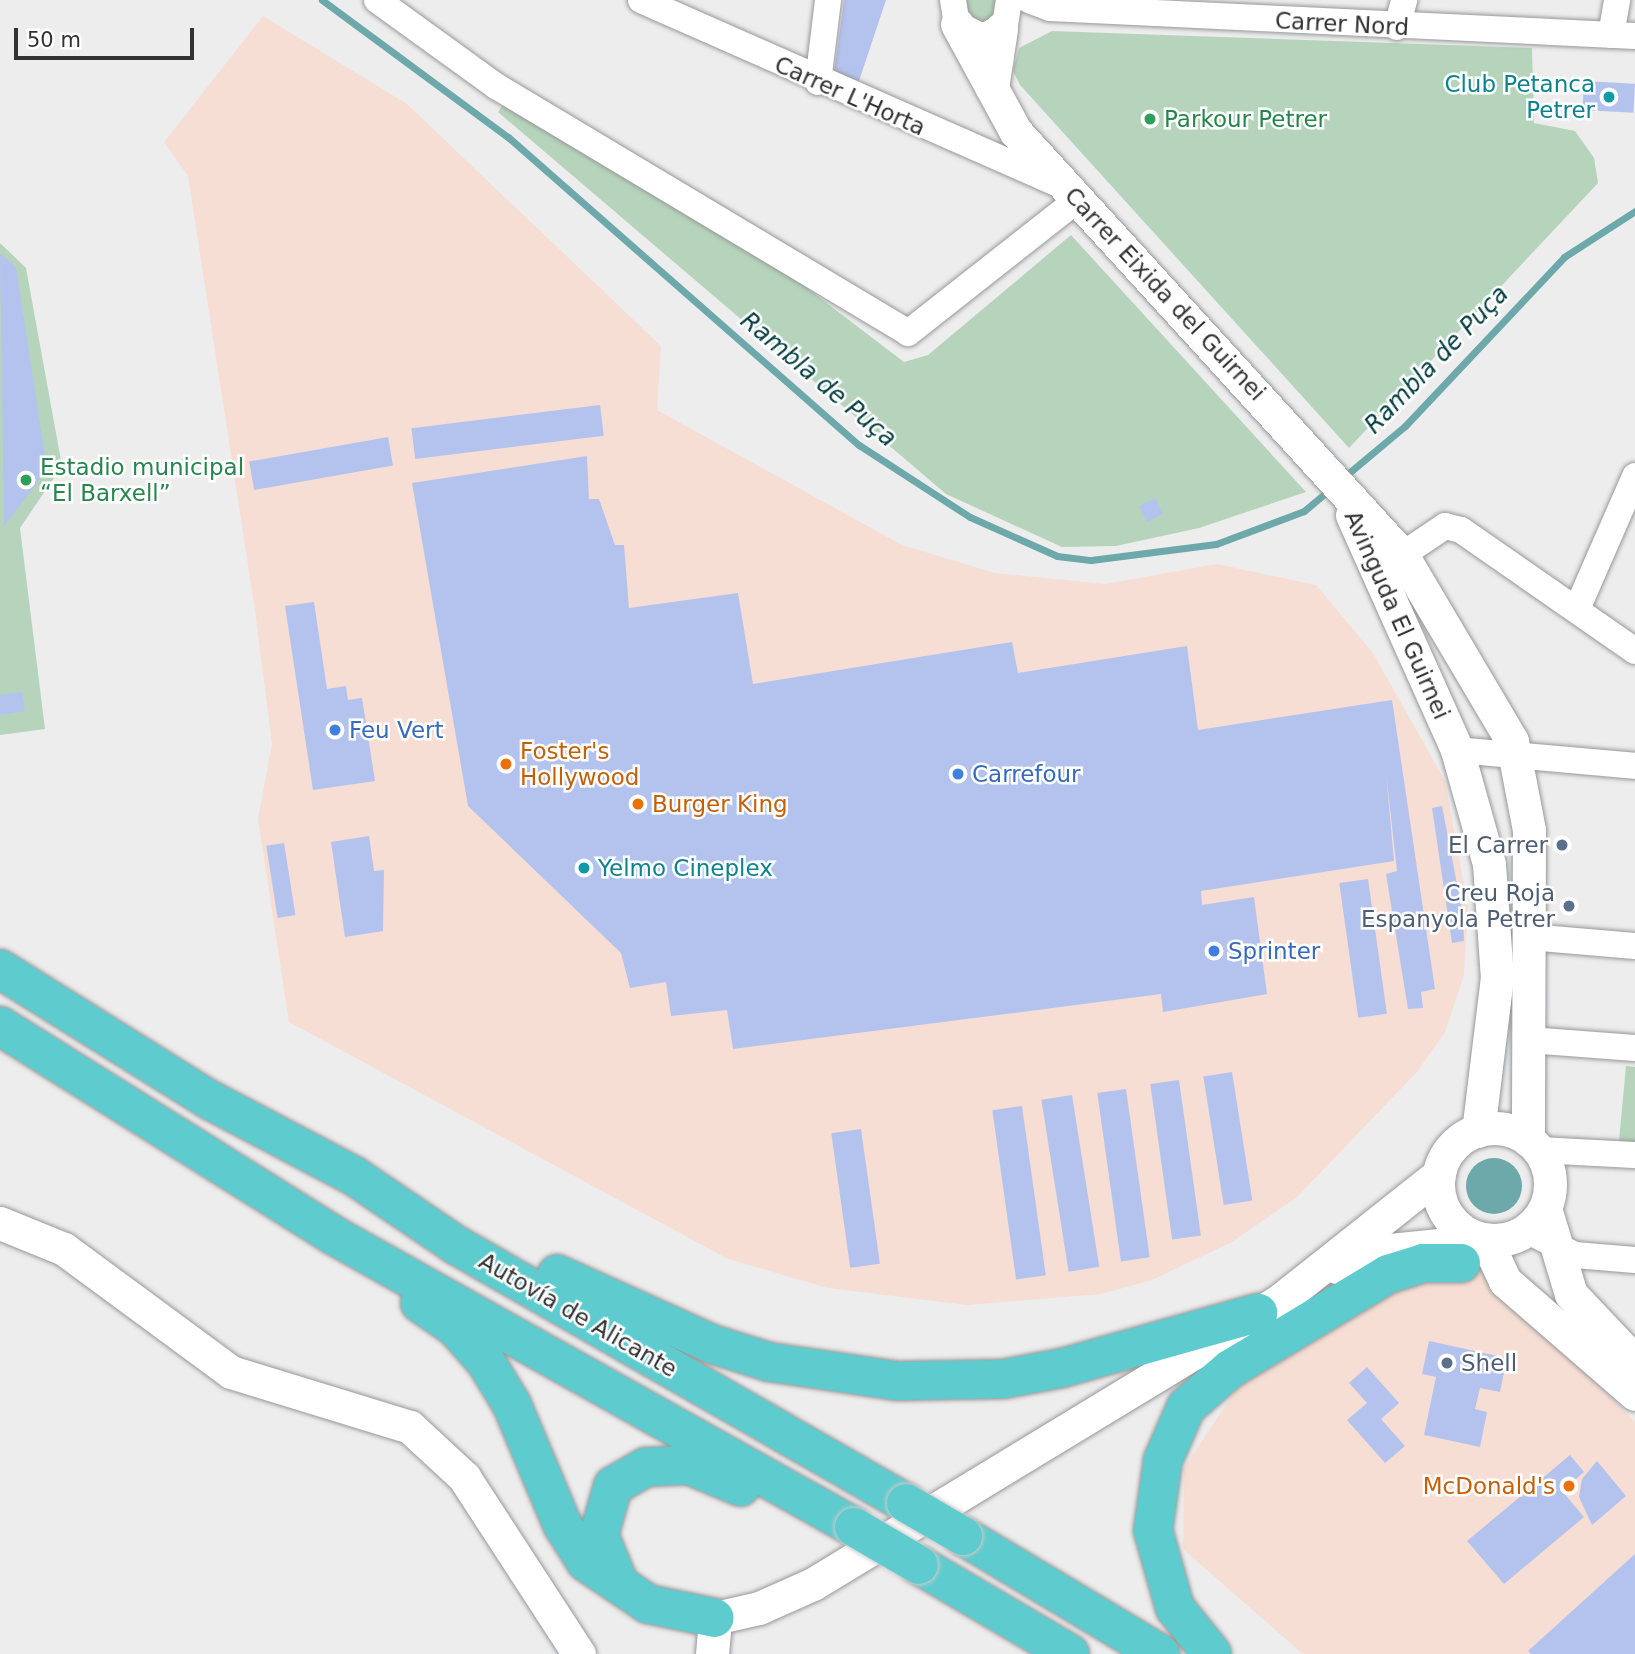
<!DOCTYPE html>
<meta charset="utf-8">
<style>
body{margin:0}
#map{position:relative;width:1635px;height:1654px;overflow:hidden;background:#ededee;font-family:"DejaVu Sans",sans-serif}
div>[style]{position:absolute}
.commercial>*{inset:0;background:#f6ded4}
.green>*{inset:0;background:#b6d4bc}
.water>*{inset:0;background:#6da8aa}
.round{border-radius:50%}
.stream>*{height:7px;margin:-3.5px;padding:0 3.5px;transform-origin:3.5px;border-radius:3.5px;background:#6da8aa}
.building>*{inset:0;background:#b4c3ed;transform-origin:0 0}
.roads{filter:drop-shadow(0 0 2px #979899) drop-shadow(0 0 2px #979899)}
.minor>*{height:26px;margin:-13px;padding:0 13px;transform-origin:13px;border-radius:13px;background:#fff}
.tertiary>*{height:33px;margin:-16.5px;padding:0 16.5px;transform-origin:16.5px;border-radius:16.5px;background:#fff}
.tertiary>.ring{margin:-16.5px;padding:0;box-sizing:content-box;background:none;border:33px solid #fff;border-radius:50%}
.motorway>*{height:38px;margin:-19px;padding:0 19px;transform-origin:19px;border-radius:19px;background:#5eccce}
.bridges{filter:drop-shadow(0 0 2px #cacaca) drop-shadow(0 0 2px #cacaca)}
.motorway-bridge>*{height:38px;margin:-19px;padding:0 19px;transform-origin:19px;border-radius:19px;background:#5eccce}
.dots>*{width:19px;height:19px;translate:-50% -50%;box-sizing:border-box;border:4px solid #fff;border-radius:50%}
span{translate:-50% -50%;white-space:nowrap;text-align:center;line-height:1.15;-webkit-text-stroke:5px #fff;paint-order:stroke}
.street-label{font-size:23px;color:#323232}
.culture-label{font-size:23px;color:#0d838f}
.right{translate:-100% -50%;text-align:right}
.left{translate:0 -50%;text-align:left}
.leisure-label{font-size:23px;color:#27864d}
.shop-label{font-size:23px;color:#366cbe}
.food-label{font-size:23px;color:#c56008}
.service-label{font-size:23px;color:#4e5e75}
.water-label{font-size:24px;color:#033e40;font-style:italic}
.scale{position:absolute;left:14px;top:28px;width:180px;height:32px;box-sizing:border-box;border:4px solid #323232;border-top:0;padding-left:9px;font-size:21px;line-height:24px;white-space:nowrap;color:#323232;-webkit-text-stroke:5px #fff;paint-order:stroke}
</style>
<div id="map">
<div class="commercial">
<i style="clip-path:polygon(263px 16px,407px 104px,661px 346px,657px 410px,902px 545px,995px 573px,1105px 584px,1217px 564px,1316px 585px,1373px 653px,1445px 781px,1468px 907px,1464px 975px,1445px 1032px,1417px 1072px,1297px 1197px,1232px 1242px,1152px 1280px,1101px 1294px,967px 1305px,828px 1288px,728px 1259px,289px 1022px,258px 819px,272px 744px,255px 610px,188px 176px,164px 142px)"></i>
<i style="clip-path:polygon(1482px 1266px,1635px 1422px,1635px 1654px,1303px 1654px,1183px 1549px,1184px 1468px,1237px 1388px,1392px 1292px)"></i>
</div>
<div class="green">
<i style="clip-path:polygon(958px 0,1003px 0,982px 31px)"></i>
<i style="clip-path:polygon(1052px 31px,1532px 48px,1534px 123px,1575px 131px,1594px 158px,1598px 183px,1349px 448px,1020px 85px,1013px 71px,1019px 48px)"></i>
<i style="clip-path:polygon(507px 99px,769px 259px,904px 362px,928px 355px,1071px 235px,1306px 492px,1199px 528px,1116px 546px,1062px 547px,946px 494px,498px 112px)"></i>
<i style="clip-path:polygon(0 243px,26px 268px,62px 466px,20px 528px,45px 729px,0 735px)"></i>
<i style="clip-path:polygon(1626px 1066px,1635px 1067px,1635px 1142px,1619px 1141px)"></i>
</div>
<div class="water">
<i class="round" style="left:1466px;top:1158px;width:56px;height:56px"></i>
</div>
<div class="stream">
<i style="left:322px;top:0;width:231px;rotate:36.4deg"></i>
<i style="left:508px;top:137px;width:467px;rotate:41.3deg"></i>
<i style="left:859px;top:445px;width:132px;rotate:33deg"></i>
<i style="left:970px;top:517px;width:95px;rotate:24.1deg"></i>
<i style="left:1057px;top:556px;width:34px;rotate:7deg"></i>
<i style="left:1091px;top:560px;width:126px;rotate:-7.3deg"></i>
<i style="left:1216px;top:544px;width:94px;rotate:-20.6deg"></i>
<i style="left:1304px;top:511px;width:34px;rotate:-40deg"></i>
<i style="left:1344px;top:477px;width:80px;rotate:-39.9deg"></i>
<i style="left:1405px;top:426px;width:232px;rotate:-46.7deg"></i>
<i style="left:1564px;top:257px;width:85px;rotate:-32.9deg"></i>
</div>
<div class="building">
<i style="clip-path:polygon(844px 0,886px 0,859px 81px,834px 74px)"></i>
<i style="left:1584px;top:81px;width:51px;height:29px;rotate:3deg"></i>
<i style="clip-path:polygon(0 253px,16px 267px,47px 470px,4px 526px)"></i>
<i style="left:600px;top:405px;width:31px;height:190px;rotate:83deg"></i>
<i style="left:388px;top:437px;width:29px;height:141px;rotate:80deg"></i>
<i style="clip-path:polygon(587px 456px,589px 499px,599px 499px,615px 545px,624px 545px,629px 608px,738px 593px,753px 684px,1012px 642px,1018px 673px,1187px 646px,1198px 730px,1392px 700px,1435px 989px,1421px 992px,1423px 1008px,1408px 1009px,1386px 874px,1397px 871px,1386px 773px,1394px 861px,1201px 891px,1202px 905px,1254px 897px,1267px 994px,1163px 1012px,1161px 994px,733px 1049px,727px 1010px,671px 1016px,666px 982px,630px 988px,621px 953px,468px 806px,412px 483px)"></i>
<i style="left:1155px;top:498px;width:18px;height:18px;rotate:63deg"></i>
<i style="clip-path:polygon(314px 602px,327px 689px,346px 686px,348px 700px,362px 698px,375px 781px,313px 790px,285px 606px)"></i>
<i style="clip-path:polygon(22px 692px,25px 711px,0 715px,0 695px)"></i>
<i style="clip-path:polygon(1442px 806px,1463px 915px,1464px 941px,1452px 943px,1432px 808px)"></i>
<i style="clip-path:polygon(369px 836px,374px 871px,384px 870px,383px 931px,345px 937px,331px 842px)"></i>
<i style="left:284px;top:843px;width:73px;height:18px;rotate:81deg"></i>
<i style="left:1368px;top:879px;width:136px;height:29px;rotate:82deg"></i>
<i style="left:1232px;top:1072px;width:130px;height:29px;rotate:81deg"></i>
<i style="left:1179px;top:1080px;width:157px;height:29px;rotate:82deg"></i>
<i style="left:1126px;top:1089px;width:170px;height:29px;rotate:82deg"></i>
<i style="left:1072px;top:1095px;width:174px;height:31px;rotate:81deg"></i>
<i style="left:1022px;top:1106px;width:171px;height:30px;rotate:82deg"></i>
<i style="left:861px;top:1129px;width:136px;height:30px;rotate:82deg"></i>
<i style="clip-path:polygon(1429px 1341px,1507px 1358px,1500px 1392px,1480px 1388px,1475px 1409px,1487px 1412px,1480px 1447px,1424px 1435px,1436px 1377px,1422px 1374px)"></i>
<i style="clip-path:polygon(1367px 1367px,1399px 1403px,1381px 1419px,1405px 1446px,1385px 1463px,1347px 1420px,1367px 1403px,1349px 1383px)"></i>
<i style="clip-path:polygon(1570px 1455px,1584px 1472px,1562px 1491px,1584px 1517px,1504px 1584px,1467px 1541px)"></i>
<i style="clip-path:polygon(1597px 1461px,1626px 1496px,1592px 1525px,1579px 1497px,1582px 1479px)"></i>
<i style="clip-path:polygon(1635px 1554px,1635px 1654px,1531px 1654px,1528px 1651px)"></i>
</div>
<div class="roads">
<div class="minor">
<i style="left:377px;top:0;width:147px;rotate:35.9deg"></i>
<i style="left:496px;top:86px;width:480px;rotate:30.9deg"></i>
<i style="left:908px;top:333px;width:214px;rotate:-38.2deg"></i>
<i style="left:641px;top:0;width:459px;rotate:23.8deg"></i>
<i style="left:953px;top:0;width:24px;rotate:81deg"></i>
<i style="left:957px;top:24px;width:29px;rotate:27deg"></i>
<i style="left:983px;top:37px;width:25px;rotate:-29deg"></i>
<i style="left:1005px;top:25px;width:25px;rotate:-81deg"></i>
<i style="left:1029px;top:0;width:22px;rotate:21deg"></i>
<i style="left:1050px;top:8px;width:586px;rotate:2.74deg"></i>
<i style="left:1397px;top:27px;width:28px;rotate:-75deg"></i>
<i style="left:1611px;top:35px;width:36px;rotate:-80deg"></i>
<i style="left:818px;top:82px;width:83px;rotate:-83deg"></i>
<i style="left:1402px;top:555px;width:52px;rotate:-34deg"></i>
<i style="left:1445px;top:526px;width:16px;rotate:14deg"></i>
<i style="left:1461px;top:530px;width:212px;rotate:34.8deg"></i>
<i style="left:1577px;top:609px;width:145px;rotate:-66.4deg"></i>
<i style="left:1457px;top:750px;width:179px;rotate:5.1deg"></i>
<i style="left:1529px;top:937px;width:106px;rotate:4.9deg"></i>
<i style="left:1529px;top:1040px;width:106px;rotate:4.3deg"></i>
<i style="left:1538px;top:1150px;width:97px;rotate:3deg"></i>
<i style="left:1526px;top:1230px;width:55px;rotate:27deg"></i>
<i style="left:1575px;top:1255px;width:60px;rotate:4.8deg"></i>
</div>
<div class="tertiary">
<i style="left:957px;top:24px;width:123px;rotate:61.4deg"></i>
<i style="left:1016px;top:132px;width:573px;rotate:47.62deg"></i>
<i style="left:1402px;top:555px;width:216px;rotate:59.4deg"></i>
<i style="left:1512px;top:741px;width:91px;rotate:79.2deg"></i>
<i style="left:1529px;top:830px;width:310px;rotate:90.2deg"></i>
<i style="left:992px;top:88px;width:60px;rotate:-81.3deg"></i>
<i style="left:1352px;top:515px;width:257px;rotate:65.9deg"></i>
<i style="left:1457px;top:750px;width:118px;rotate:74.3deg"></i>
<i style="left:1489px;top:864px;width:113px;rotate:86deg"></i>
<i style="left:1497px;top:977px;width:155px;rotate:97deg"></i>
<i class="ring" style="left:1438px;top:1128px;width:79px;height:79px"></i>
<i style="left:1545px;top:1208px;width:90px;rotate:73.2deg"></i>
<i style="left:1571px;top:1294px;width:93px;rotate:46.7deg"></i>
<i style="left:0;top:1223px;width:69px;rotate:22.1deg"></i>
<i style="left:64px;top:1249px;width:207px;rotate:36.4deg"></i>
<i style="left:231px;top:1372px;width:187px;rotate:17.1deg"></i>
<i style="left:410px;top:1427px;width:74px;rotate:42.8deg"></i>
<i style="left:464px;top:1477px;width:211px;rotate:57deg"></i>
<i style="left:1486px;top:1240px;width:45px;rotate:65.1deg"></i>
<i style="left:1505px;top:1281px;width:172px;rotate:41deg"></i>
<i style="left:1337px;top:1267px;width:56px;rotate:-17.8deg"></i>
<i style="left:1390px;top:1250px;width:57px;rotate:-6deg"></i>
<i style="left:712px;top:1654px;width:36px;rotate:-85deg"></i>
<i style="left:715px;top:1618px;width:45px;rotate:-12.8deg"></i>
<i style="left:759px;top:1608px;width:59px;rotate:-24deg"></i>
<i style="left:813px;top:1584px;width:545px;rotate:-31.27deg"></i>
<i style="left:1279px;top:1301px;width:204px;rotate:-38.4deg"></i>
</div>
<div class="motorway">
<i style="left:0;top:969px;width:248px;rotate:32deg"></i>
<i style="left:210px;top:1100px;width:163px;rotate:27.8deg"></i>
<i style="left:354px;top:1176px;width:123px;rotate:34.1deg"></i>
<i style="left:456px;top:1245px;width:519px;rotate:29.83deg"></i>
<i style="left:0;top:1026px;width:393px;rotate:32.1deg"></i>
<i style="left:333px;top:1235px;width:597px;rotate:29.27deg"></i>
<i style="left:557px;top:1274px;width:170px;rotate:24.3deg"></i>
<i style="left:712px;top:1344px;width:60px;rotate:17.5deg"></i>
<i style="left:769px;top:1362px;width:130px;rotate:8.4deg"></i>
<i style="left:898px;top:1381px;width:105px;rotate:-1.1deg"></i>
<i style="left:1003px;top:1379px;width:60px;rotate:-10.6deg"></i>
<i style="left:1062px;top:1368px;width:204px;rotate:-15.7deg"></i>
<i style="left:420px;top:1303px;width:42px;rotate:34.4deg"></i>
<i style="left:455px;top:1327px;width:47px;rotate:48.5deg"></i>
<i style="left:486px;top:1362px;width:50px;rotate:58.8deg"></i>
<i style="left:512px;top:1405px;width:129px;rotate:67.2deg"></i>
<i style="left:562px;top:1524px;width:45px;rotate:57.7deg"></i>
<i style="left:586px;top:1562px;width:75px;rotate:34.1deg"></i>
<i style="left:648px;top:1604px;width:68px;rotate:11.8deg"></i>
<i style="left:963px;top:1536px;width:230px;rotate:30.9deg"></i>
<i style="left:919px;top:1565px;width:175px;rotate:30.5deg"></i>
<i style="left:618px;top:1581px;width:50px;rotate:-112.4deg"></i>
<i style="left:599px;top:1535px;width:51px;rotate:-74.1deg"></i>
<i style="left:613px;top:1486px;width:38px;rotate:-30deg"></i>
<i style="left:646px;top:1467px;width:43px;rotate:-2.7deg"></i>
<i style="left:689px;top:1465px;width:56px;rotate:22.9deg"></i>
<i style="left:1212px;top:1654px;width:59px;rotate:-128.8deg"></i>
<i style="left:1175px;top:1608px;width:81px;rotate:-105.8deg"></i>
<i style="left:1153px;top:1530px;width:71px;rotate:-81.9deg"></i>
<i style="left:1163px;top:1460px;width:58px;rotate:-66.5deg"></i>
<i style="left:1186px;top:1407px;width:58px;rotate:-40.8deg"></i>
<i style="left:1230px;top:1369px;width:184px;rotate:-31deg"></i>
<i style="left:1388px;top:1274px;width:37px;rotate:-17deg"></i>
<i style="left:1423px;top:1263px;width:38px"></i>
</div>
</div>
<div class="bridges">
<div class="motorway-bridge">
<i style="left:906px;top:1503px;width:66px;rotate:30.1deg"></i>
<i style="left:854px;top:1527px;width:75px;rotate:30.3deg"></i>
</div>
</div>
<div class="dots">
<i style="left:1609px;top:97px;background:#0f9aa8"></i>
<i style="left:1150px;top:119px;background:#2e9e5b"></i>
<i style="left:26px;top:480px;background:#2e9e5b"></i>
<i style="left:335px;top:730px;background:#3f7fe0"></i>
<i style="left:506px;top:764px;background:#e8710a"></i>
<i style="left:958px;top:774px;background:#3f7fe0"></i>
<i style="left:638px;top:804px;background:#e8710a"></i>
<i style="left:1562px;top:845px;background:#5c6f8a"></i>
<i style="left:584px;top:868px;background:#0f9aa8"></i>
<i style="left:1569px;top:906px;background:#5c6f8a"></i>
<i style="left:1214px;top:951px;background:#3f7fe0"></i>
<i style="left:1447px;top:1363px;background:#5c6f8a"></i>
<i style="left:1569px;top:1486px;background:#e8710a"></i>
</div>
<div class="street-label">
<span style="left:1342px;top:24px;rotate:3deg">Carrer Nord</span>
<span style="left:850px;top:96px;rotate:24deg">Carrer L'Horta</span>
<span style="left:1165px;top:294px;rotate:47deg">Carrer Eixida del Guirnei</span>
<span style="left:1397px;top:615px;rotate:66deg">Avinguda El Guirnei</span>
<span style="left:578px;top:1315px;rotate:30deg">Autovía de Alicante</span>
</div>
<div class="culture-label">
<span class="right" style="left:1595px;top:97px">Club Petanca<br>Petrer</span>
<span class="left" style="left:598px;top:868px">Yelmo Cineplex</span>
</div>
<div class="leisure-label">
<span class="left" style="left:1164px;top:119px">Parkour Petrer</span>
<span class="left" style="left:40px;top:480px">Estadio municipal<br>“El Barxell”</span>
</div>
<div class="shop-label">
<span class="left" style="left:349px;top:730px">Feu Vert</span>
<span class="left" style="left:972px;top:774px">Carrefour</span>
<span class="left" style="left:1228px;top:951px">Sprinter</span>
</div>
<div class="food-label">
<span class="left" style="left:520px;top:764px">Foster's<br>Hollywood</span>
<span class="left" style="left:652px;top:804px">Burger King</span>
<span class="right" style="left:1555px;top:1486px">McDonald's</span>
</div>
<div class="service-label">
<span class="right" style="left:1548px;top:845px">El Carrer</span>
<span class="right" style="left:1555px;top:906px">Creu Roja<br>Espanyola Petrer</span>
<span class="left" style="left:1461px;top:1363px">Shell</span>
</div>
<div class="water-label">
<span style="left:1437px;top:360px;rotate:-46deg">Rambla de Puça</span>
<span style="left:818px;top:380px;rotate:40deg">Rambla de Puça</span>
</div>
<div class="scale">50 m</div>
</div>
